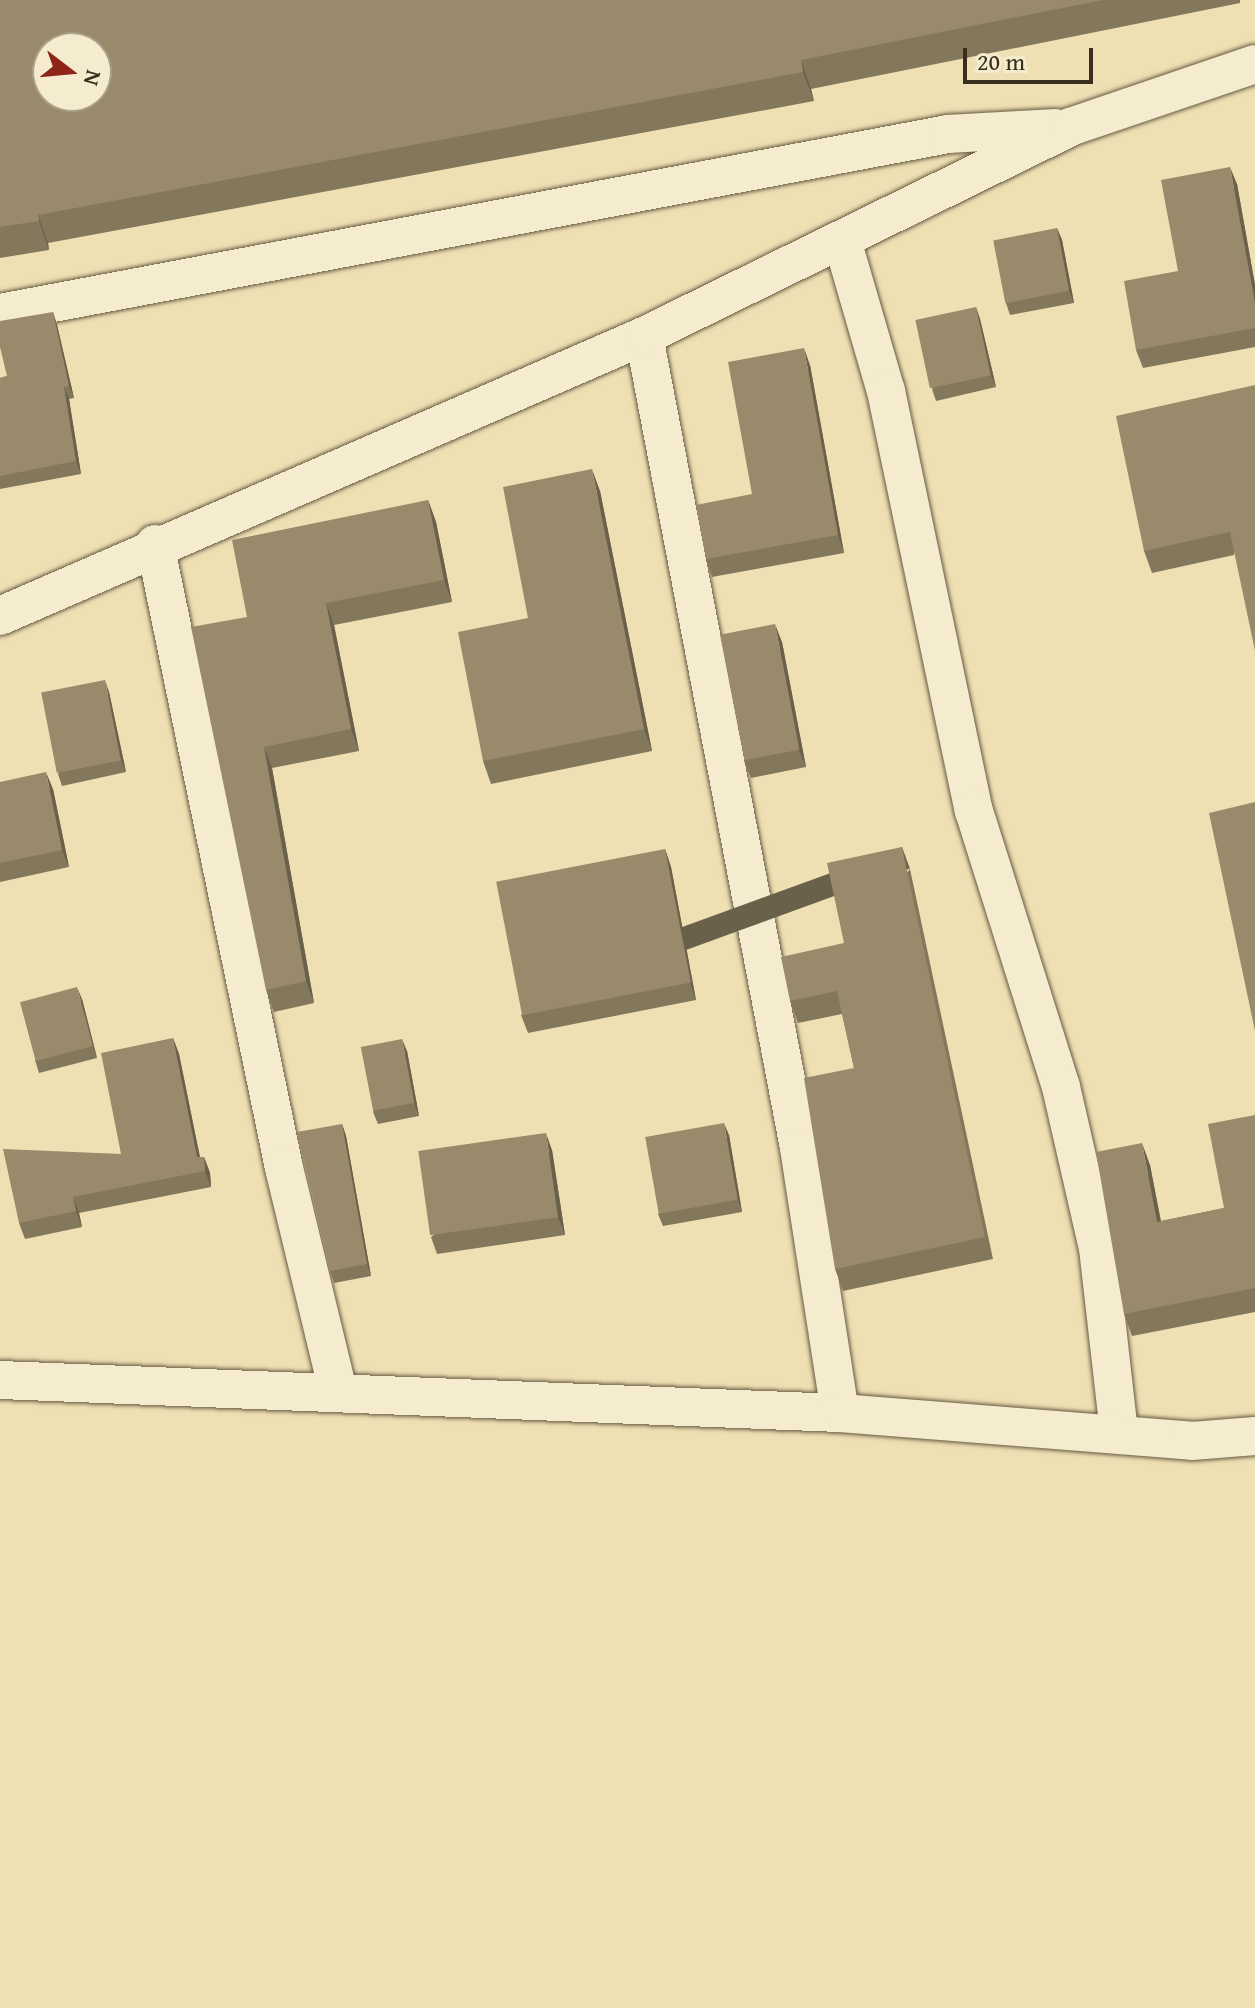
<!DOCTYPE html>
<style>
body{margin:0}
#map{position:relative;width:1255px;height:2008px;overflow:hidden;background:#efe0b3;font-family:"Gentium Book Plus",serif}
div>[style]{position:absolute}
.roads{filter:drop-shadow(0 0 2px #665a43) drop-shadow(0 0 2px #665a43)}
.street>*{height:38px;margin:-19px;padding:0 19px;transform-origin:19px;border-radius:19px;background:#f5ebce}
.wall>*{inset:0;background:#83775c}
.shaded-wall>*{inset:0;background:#6a614b;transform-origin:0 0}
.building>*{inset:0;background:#988a6b;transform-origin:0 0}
span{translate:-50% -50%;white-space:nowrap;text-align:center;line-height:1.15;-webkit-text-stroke:6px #f5ebce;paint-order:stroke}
.north{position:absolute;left:32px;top:32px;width:80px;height:80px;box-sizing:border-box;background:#f5ebce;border:2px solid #aa9f88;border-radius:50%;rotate:106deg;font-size:22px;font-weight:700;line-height:32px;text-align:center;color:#392d1e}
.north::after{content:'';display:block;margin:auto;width:28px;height:36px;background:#8f2418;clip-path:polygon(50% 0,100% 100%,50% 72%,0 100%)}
.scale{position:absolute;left:963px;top:48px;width:130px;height:36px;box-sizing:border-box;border:4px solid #392d1e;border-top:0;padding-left:10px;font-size:24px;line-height:28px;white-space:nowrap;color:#392d1e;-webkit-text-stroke:6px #f5ebce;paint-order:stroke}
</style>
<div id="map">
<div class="roads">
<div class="street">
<i style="left:842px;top:240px;width:157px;rotate:73.8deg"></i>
<i style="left:886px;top:391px;width:429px;rotate:78.2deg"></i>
<i style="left:974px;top:811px;width:289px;rotate:72.5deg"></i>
<i style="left:1061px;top:1087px;width:165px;rotate:77.1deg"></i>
<i style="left:1098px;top:1248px;width:185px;rotate:83.5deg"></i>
<i style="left:0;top:313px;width:965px;rotate:-10.69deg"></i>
<i style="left:948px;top:134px;width:107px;rotate:-3.2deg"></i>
<i style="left:644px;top:336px;width:827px;rotate:79.19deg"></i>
<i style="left:799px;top:1148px;width:268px;rotate:81.2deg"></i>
<i style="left:155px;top:544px;width:637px;rotate:78.32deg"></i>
<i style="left:284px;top:1168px;width:229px;rotate:76.4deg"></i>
<i style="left:0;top:616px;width:702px;rotate:-23.5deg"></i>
<i style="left:644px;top:336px;width:475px;rotate:-26.1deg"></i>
<i style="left:1070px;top:127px;width:195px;rotate:-18.8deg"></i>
<i style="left:0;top:1380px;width:841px;rotate:2.25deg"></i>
<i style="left:840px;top:1413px;width:353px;rotate:4.5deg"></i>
<i style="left:1192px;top:1441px;width:63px;rotate:-4.5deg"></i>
</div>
</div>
<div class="wall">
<i style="clip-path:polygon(0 0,1240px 0,1240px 3px,811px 89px,814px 101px,48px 243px,49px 250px,0 258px)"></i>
<i style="clip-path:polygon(1237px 184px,1255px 285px,1255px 347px,1143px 368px,1136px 350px,1178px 271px)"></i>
<i style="clip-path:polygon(1057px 228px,1062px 240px,1074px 303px,1010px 315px,1006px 303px)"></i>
<i style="clip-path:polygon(976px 307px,980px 319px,996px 387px,936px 401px,932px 389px)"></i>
<i style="clip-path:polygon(53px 312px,57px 325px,74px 398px,69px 399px,81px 474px,0 489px,0 378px,7px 376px)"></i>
<i style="clip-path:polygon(810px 365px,844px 553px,712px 577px,706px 559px,752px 494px)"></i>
<i style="clip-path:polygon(1255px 385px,1234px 555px,1152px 573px,1144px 551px)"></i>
<i style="clip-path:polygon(600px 491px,652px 751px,491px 784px,483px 761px)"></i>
<i style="clip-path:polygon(428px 500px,436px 522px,452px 602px,334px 625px,359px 751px,272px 768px,314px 1003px,274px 1012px,266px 990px,247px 617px)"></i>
<i style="clip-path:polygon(782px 642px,806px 767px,751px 778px,744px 761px)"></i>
<i style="clip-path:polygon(109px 692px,126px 772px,62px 786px,58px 774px)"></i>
<i style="clip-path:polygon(0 782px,53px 789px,69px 867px,0 882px)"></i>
<i style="clip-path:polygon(665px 849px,671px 867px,696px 1000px,528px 1033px,521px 1015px)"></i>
<i style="clip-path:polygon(910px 869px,993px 1259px,843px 1291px,835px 1269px,854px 1068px,842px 1014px,798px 1023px,790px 1001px,844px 943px)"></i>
<i style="clip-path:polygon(82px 999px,97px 1058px,39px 1073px,35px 1060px)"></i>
<i style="clip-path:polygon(173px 1038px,179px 1054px,200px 1157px,204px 1157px,210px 1173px,211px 1187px,79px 1213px,82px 1227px,25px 1239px,19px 1223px,121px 1154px)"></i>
<i style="clip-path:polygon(407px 1051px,419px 1116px,378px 1124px,373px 1112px)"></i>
<i style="clip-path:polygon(1255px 1115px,1255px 1312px,1132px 1336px,1124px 1314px,1150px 1165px,1161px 1221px,1224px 1208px)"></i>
<i style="clip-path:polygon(342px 1124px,346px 1136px,371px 1276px,334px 1283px,330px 1271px)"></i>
<i style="clip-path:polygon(729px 1135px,742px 1212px,663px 1226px,658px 1214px)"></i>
<i style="clip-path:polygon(552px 1150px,565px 1235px,437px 1254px,431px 1237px)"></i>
</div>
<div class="shaded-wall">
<i style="clip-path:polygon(801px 60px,811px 89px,814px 101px,803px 72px)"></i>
<i style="clip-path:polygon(1230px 167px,1237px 184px,1255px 285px,1255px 303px)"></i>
<i style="clip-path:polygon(38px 215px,48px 243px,49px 250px,39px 221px)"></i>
<i style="clip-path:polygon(1057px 228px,1062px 240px,1074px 303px,1069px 291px)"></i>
<i style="clip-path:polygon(976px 307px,980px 319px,996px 387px,991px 375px)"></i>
<i style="clip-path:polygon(53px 312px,57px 325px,74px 398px,69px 386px)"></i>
<i style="clip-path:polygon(804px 348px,810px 365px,844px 553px,838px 535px)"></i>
<i style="clip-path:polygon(64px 387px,69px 399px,81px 474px,76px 461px)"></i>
<i style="clip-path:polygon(592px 469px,600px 491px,652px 751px,644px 729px)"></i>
<i style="clip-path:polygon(428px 500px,436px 522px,452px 602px,444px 580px)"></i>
<i style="clip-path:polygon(326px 603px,334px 625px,359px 751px,351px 729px)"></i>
<i style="clip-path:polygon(775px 624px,782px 642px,806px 767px,799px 750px)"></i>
<i style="clip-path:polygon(105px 680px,109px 692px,126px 772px,121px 760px)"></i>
<i style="clip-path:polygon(264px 747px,272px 768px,314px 1003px,306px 981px)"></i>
<i style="clip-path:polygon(46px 772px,53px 789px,69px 867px,62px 850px)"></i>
<i style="left:902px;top:847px;width:23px;height:399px;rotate:70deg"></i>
<i style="clip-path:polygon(665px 849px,671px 867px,696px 1000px,690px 983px)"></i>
<i style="clip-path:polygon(77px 987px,82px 999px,97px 1058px,93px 1046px)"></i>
<i style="clip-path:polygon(173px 1038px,179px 1054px,203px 1173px,197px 1157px)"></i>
<i style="clip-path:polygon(402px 1039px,407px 1051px,419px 1116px,414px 1103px)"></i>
<i style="clip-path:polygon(724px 1123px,729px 1135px,742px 1212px,738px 1200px)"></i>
<i style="clip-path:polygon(342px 1124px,346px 1136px,371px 1276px,367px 1264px)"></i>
<i style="clip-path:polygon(546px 1133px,552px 1150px,565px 1235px,558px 1217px)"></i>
<i style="clip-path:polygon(1142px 1143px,1150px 1165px,1165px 1244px,1157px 1222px)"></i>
<i style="clip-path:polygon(204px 1157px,210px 1173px,211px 1187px,205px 1171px)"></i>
<i style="clip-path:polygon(73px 1197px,79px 1213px,82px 1227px,76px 1211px)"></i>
</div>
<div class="building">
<i style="clip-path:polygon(evenodd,0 0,1103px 0,801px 60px,803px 72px,38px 215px,39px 221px,0 227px,0 0,48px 48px,96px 48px,96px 96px,48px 96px,48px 48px)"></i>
<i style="clip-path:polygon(1230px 167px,1255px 303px,1255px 328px,1136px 350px,1124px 281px,1178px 271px,1161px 180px)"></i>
<i style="left:1057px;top:228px;width:64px;height:65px;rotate:79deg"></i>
<i style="left:976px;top:307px;width:70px;height:62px;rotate:78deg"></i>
<i style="clip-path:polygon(53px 312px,69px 386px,64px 387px,76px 461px,0 476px,0 378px,7px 376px,0 347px,0 321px)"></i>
<i style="clip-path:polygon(804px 348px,838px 535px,706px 559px,696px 505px,752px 494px,728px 362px)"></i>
<i style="clip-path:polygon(1255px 385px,1255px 651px,1230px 532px,1144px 551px,1116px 416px)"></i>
<i style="clip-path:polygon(592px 469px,644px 729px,483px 761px,458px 632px,528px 618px,503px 487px)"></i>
<i style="clip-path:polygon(428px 500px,444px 580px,326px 603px,351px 729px,264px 747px,306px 981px,266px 990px,191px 627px,247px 617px,232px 540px)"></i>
<i style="left:775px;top:624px;width:128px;height:56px;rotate:79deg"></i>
<i style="left:105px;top:680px;width:82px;height:65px;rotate:79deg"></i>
<i style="clip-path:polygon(46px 772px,62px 850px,0 863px,0 782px)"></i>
<i style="clip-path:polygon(1255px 802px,1255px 1031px,1209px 813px)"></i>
<i style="clip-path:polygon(902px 847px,985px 1237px,835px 1269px,804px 1078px,854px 1068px,837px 991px,790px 1001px,781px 957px,844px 943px,827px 863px)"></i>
<i style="left:665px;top:849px;width:136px;height:172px;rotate:79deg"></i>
<i style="left:77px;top:987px;width:61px;height:59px;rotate:75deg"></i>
<i style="clip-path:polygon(173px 1038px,197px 1157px,204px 1157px,205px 1171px,73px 1197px,76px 1211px,19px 1223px,3px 1149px,121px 1154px,101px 1053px)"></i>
<i style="left:402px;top:1039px;width:65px;height:42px;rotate:79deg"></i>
<i style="clip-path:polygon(1255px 1115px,1255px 1288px,1124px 1314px,1096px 1152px,1142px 1143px,1157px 1222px,1224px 1208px,1208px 1124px)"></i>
<i style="left:724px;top:1123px;width:78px;height:80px;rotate:80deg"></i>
<i style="clip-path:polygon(342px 1124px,367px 1264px,330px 1271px,297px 1132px)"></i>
<i style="left:546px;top:1133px;width:85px;height:129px;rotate:82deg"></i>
</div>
<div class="north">N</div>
<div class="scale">20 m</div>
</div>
